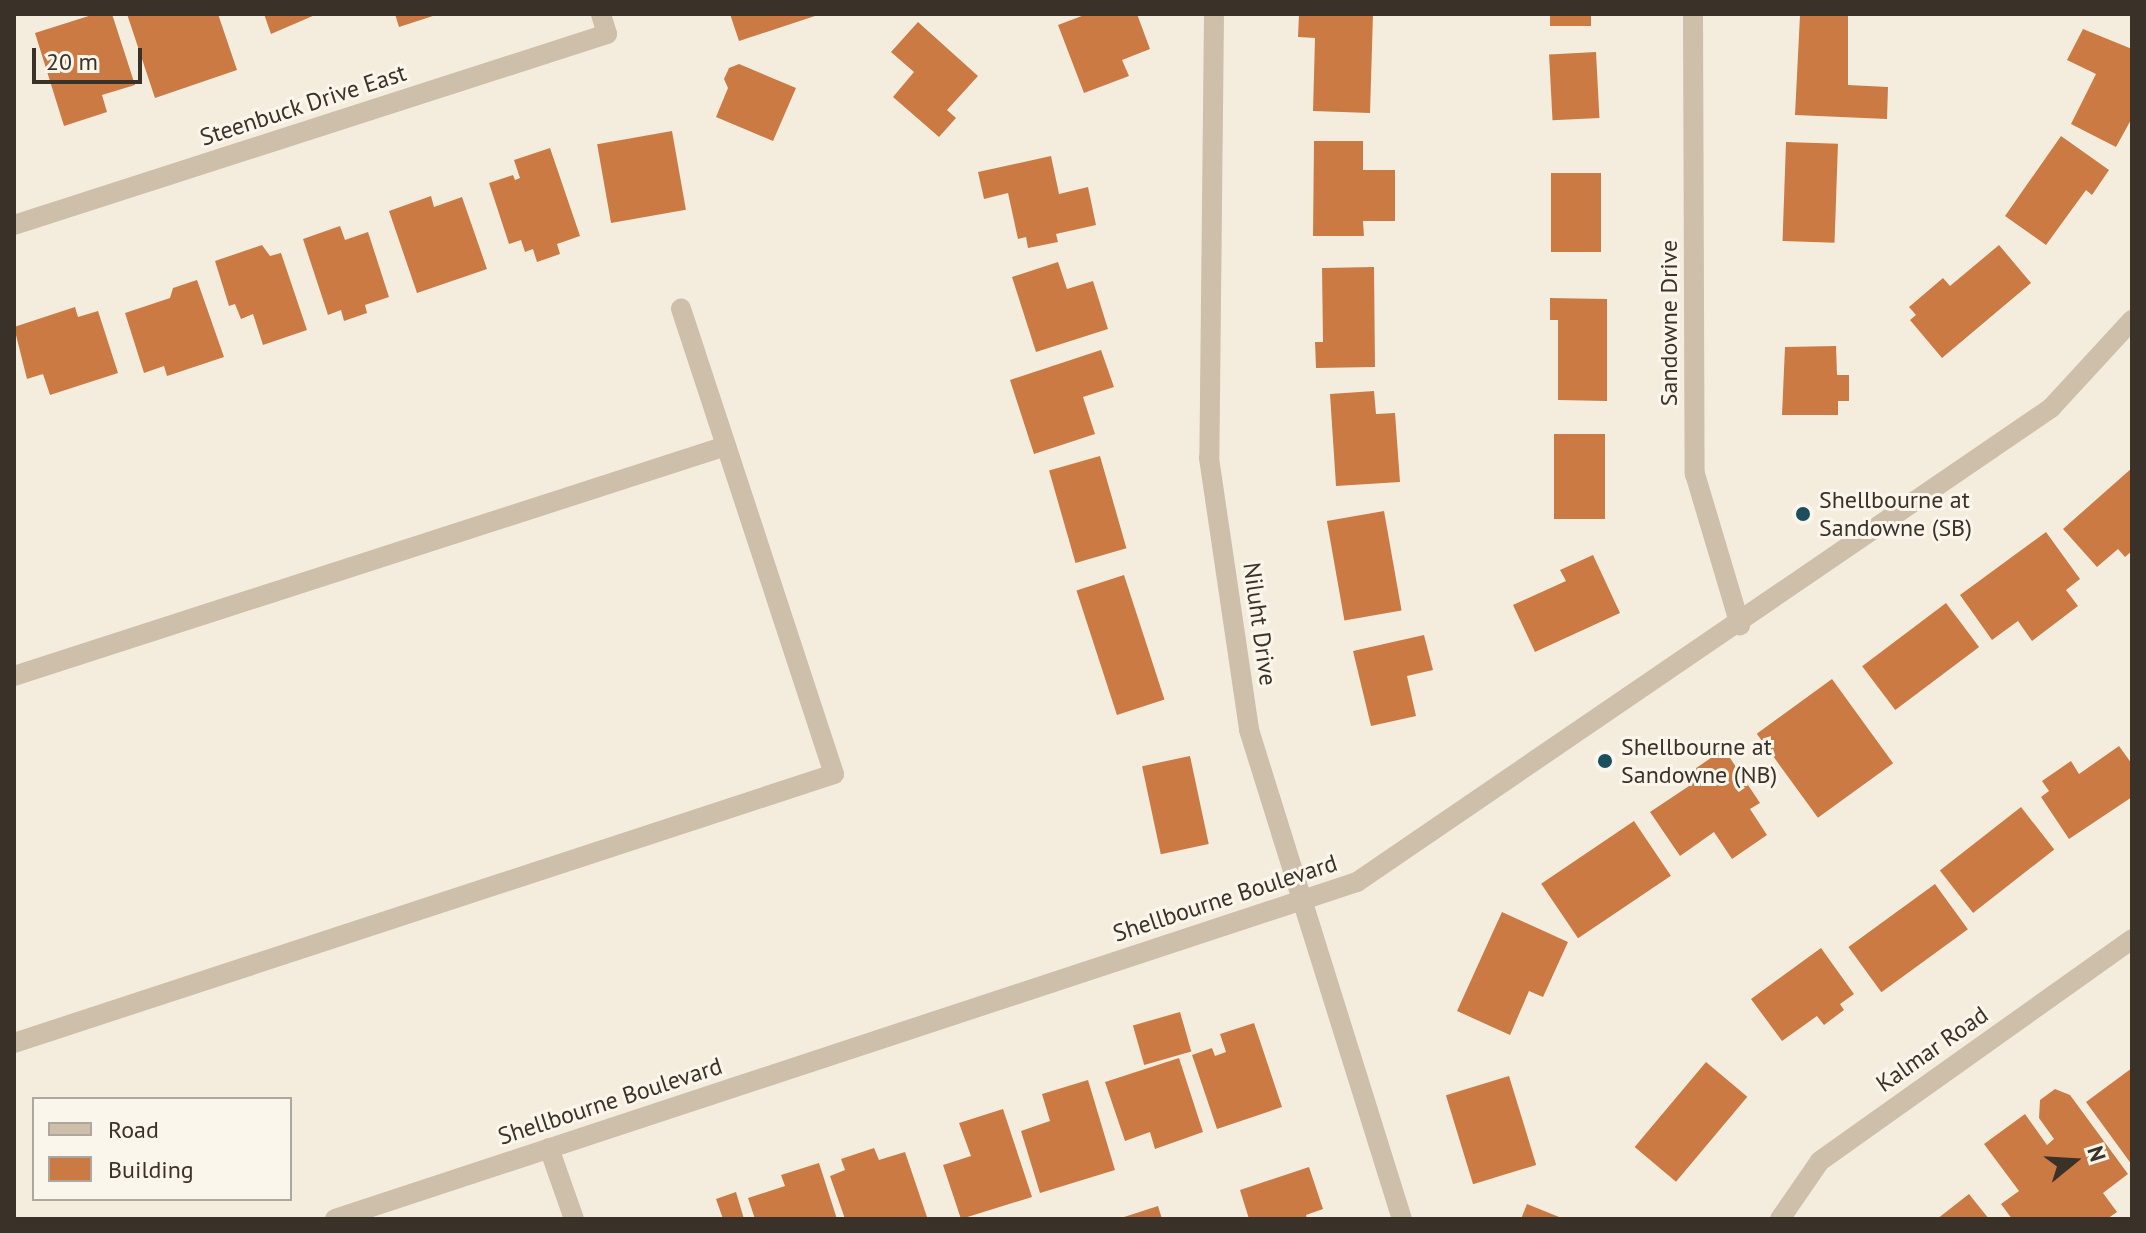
<!DOCTYPE html>
<style>
body{margin:0}
#map{position:relative;width:2146px;height:1233px;overflow:hidden;background:#f4edde;font-family:"PT Sans",sans-serif}
div>[style]{position:absolute}
.building>*{inset:0;background:#cc7a44;transform-origin:0 0}
.lane>*{height:20px;margin:-10px;padding:0 10px;transform-origin:10px;border-radius:10px;background:#cdbfa9}
.street>*{height:20px;margin:-10px;padding:0 10px;transform-origin:10px;border-radius:10px;background:#cdbfa9}
.dots>*{width:22px;height:22px;translate:-50% -50%;box-sizing:border-box;border:4px solid #fbf6eb;border-radius:50%}
span{translate:-50% -50%;white-space:nowrap;text-align:center;line-height:1.15;-webkit-text-stroke:6px #fbf6eb;paint-order:stroke}
.street-label{font-size:24px;color:#3a3129}
.poi-label{font-size:24px;color:#3a3129}
.left{translate:0 -50%;text-align:left}
.frame{position:absolute;inset:0;border:16px solid #3a3129;pointer-events:none}
.legend{position:absolute;left:32px;top:1097px;width:260px;height:104px;box-sizing:border-box;background:#fbf6eb;border:2px solid #aea79d;margin:0;padding:10px 14px;list-style:none;font-size:24px;color:#3a3129}
.legend li{display:flex;align-items:center;gap:16px;height:40px}
.legend b{width:40px;border:2px solid #aea79d}
.north{position:absolute;left:2034px;top:1121px;width:80px;height:80px;-webkit-text-stroke:6px #fbf6eb;paint-order:stroke;rotate:72deg;font-size:22px;font-weight:700;line-height:32px;text-align:center;color:#3a3129}
.north::after{content:'';display:block;margin:auto;width:28px;height:36px;background:#3a3129;clip-path:polygon(50% 0,100% 100%,50% 72%,0 100%)}
.scale{position:absolute;left:32px;top:48px;width:110px;height:36px;box-sizing:border-box;border:4px solid #3a3129;border-top:0;padding-left:10px;font-size:24px;line-height:28px;white-space:nowrap;color:#3a3129;-webkit-text-stroke:6px #fbf6eb;paint-order:stroke}
</style>
<div id="map">
<div class="building">
<i style="clip-path:polygon(95px 14px,112px 14px,135px 85px,102px 95px,107px 112px,64px 126px,35px 33px)"></i>
<i style="clip-path:polygon(127px 14px,218px 14px,237px 70px,155px 98px)"></i>
<i style="clip-path:polygon(264px 14px,315px 14px,315px 15px,271px 34px)"></i>
<i style="clip-path:polygon(395px 14px,436px 14px,436px 15px,399px 27px)"></i>
<i style="clip-path:polygon(730px 14px,818px 14px,818px 15px,739px 41px)"></i>
<i style="clip-path:polygon(1087px 14px,1137px 14px,1150px 49px,1122px 60px,1129px 76px,1084px 93px,1058px 25px)"></i>
<i style="clip-path:polygon(1299px 14px,1373px 14px,1370px 113px,1313px 111px,1315px 38px,1298px 37px)"></i>
<i style="left:1550px;top:14px;width:41px;height:12px"></i>
<i style="clip-path:polygon(1848px 14px,1848px 85px,1888px 87px,1887px 119px,1795px 115px,1800px 15px)"></i>
<i style="clip-path:polygon(918px 22px,978px 76px,947px 110px,956px 118px,939px 137px,893px 97px,914px 72px,891px 52px)"></i>
<i style="clip-path:polygon(2083px 29px,2132px 49px,2132px 118px,2116px 147px,2071px 124px,2096px 74px,2067px 60px)"></i>
<i style="left:1596px;top:52px;width:66px;height:47px;rotate:87deg"></i>
<i style="clip-path:polygon(739px 64px,796px 88px,773px 141px,716px 117px,728px 88px,724px 79px,729px 68px)"></i>
<i style="left:672px;top:131px;width:80px;height:76px;rotate:80deg"></i>
<i style="clip-path:polygon(2061px 136px,2109px 170px,2092px 195px,2086px 190px,2046px 245px,2005px 216px)"></i>
<i style="clip-path:polygon(1314px 141px,1363px 141px,1363px 170px,1395px 170px,1395px 221px,1363px 221px,1364px 236px,1313px 236px)"></i>
<i style="left:1786px;top:142px;width:52px;height:99px;rotate:2deg"></i>
<i style="clip-path:polygon(550px 148px,580px 236px,557px 244px,560px 254px,537px 262px,533px 249px,525px 252px,521px 240px,509px 244px,489px 183px,513px 175px,515px 180px,520px 178px,514px 160px)"></i>
<i style="clip-path:polygon(1051px 156px,1059px 194px,1088px 187px,1096px 225px,1056px 234px,1058px 242px,1028px 248px,1026px 237px,1018px 239px,1008px 193px,984px 199px,978px 172px)"></i>
<i style="left:1551px;top:173px;width:50px;height:79px"></i>
<i style="clip-path:polygon(431px 196px,434px 207px,462px 197px,487px 269px,417px 293px,389px 211px)"></i>
<i style="clip-path:polygon(340px 226px,345px 240px,368px 232px,389px 297px,365px 305px,367px 313px,344px 321px,341px 310px,328px 315px,303px 239px)"></i>
<i style="clip-path:polygon(262px 245px,270px 256px,281px 253px,307px 330px,263px 345px,253px 314px,241px 319px,235px 304px,229px 306px,215px 261px)"></i>
<i style="clip-path:polygon(1999px 245px,2031px 283px,1942px 358px,1910px 320px,1916px 315px,1909px 307px,1943px 278px,1950px 286px)"></i>
<i style="clip-path:polygon(1058px 262px,1067px 289px,1093px 281px,1108px 329px,1036px 352px,1012px 277px)"></i>
<i style="clip-path:polygon(1374px 267px,1375px 367px,1316px 368px,1315px 342px,1323px 342px,1322px 268px)"></i>
<i style="clip-path:polygon(197px 280px,224px 357px,167px 376px,164px 366px,144px 373px,125px 313px,170px 298px,173px 288px)"></i>
<i style="clip-path:polygon(1550px 298px,1607px 299px,1607px 401px,1558px 400px,1558px 320px,1550px 320px)"></i>
<i style="clip-path:polygon(75px 307px,78px 317px,98px 311px,118px 373px,50px 395px,43px 374px,27px 379px,14px 327px)"></i>
<i style="clip-path:polygon(1836px 346px,1837px 375px,1849px 375px,1849px 401px,1838px 401px,1838px 415px,1782px 415px,1785px 347px)"></i>
<i style="clip-path:polygon(1101px 350px,1114px 387px,1083px 397px,1095px 434px,1034px 454px,1010px 380px)"></i>
<i style="clip-path:polygon(1374px 391px,1376px 414px,1395px 413px,1400px 482px,1336px 486px,1330px 394px)"></i>
<i style="left:1554px;top:434px;width:51px;height:85px"></i>
<i style="left:1100px;top:456px;width:96px;height:53px;rotate:74deg"></i>
<i style="clip-path:polygon(2132px 468px,2132px 551px,2125px 557px,2118px 549px,2097px 567px,2063px 529px)"></i>
<i style="left:1384px;top:511px;width:101px;height:58px;rotate:80deg"></i>
<i style="clip-path:polygon(2046px 532px,2080px 579px,2066px 590px,2078px 606px,2032px 641px,2018px 621px,1992px 640px,1960px 595px)"></i>
<i style="clip-path:polygon(1593px 555px,1620px 613px,1535px 652px,1513px 605px,1566px 581px,1560px 570px)"></i>
<i style="left:1124px;top:575px;width:131px;height:50px;rotate:72deg"></i>
<i style="left:1946px;top:603px;width:55px;height:105px;rotate:53deg"></i>
<i style="clip-path:polygon(1424px 635px,1433px 670px,1407px 676px,1416px 716px,1371px 726px,1353px 651px)"></i>
<i style="left:1832px;top:679px;width:104px;height:93px;rotate:54deg"></i>
<i style="clip-path:polygon(2119px 746px,2132px 764px,2132px 797px,2069px 839px,2041px 797px,2049px 791px,2042px 781px,2071px 761px,2079px 774px)"></i>
<i style="clip-path:polygon(1724px 749px,1760px 803px,1750px 809px,1767px 835px,1732px 859px,1714px 832px,1680px 856px,1650px 812px,1689px 786px,1683px 777px)"></i>
<i style="left:1190px;top:756px;width:90px;height:49px;rotate:78deg"></i>
<i style="left:2021px;top:807px;width:54px;height:103px;rotate:52deg"></i>
<i style="left:1634px;top:821px;width:66px;height:112px;rotate:56deg"></i>
<i style="left:1935px;top:884px;width:56px;height:107px;rotate:54deg"></i>
<i style="clip-path:polygon(1502px 912px,1568px 942px,1543px 997px,1529px 991px,1510px 1035px,1457px 1011px)"></i>
<i style="clip-path:polygon(1821px 948px,1854px 994px,1840px 1004px,1844px 1010px,1824px 1025px,1817px 1016px,1782px 1041px,1751px 999px)"></i>
<i style="left:1180px;top:1012px;width:41px;height:49px;rotate:74deg"></i>
<i style="clip-path:polygon(1254px 1023px,1282px 1107px,1217px 1129px,1192px 1055px,1212px 1048px,1215px 1056px,1226px 1052px,1220px 1034px)"></i>
<i style="clip-path:polygon(1179px 1058px,1203px 1132px,1155px 1149px,1150px 1132px,1125px 1141px,1105px 1082px)"></i>
<i style="left:1706px;top:1062px;width:54px;height:111px;rotate:40deg"></i>
<i style="clip-path:polygon(2132px 1068px,2132px 1165px,2086px 1102px)"></i>
<i style="left:1509px;top:1076px;width:93px;height:66px;rotate:73deg"></i>
<i style="clip-path:polygon(1088px 1080px,1115px 1170px,1040px 1193px,1021px 1131px,1050px 1121px,1042px 1094px)"></i>
<i style="clip-path:polygon(2055px 1089px,2070px 1095px,2128px 1174px,2103px 1193px,2117px 1212px,2107px 1219px,2012px 1219px,2001px 1204px,2019px 1191px,1984px 1144px,2025px 1114px,2047px 1145px,2054px 1139px,2039px 1118px,2040px 1100px)"></i>
<i style="clip-path:polygon(1003px 1109px,1032px 1197px,961px 1219px,943px 1165px,971px 1156px,959px 1123px)"></i>
<i style="clip-path:polygon(874px 1148px,879px 1160px,905px 1152px,927px 1217px,845px 1219px,830px 1176px,845px 1170px,841px 1159px)"></i>
<i style="clip-path:polygon(819px 1163px,837px 1219px,755px 1219px,748px 1198px,785px 1186px,781px 1175px)"></i>
<i style="clip-path:polygon(1309px 1167px,1323px 1209px,1306px 1215px,1307px 1219px,1249px 1219px,1240px 1190px)"></i>
<i style="clip-path:polygon(736px 1192px,744px 1219px,723px 1219px,716px 1199px)"></i>
<i style="clip-path:polygon(1969px 1194px,1989px 1219px,1937px 1219px)"></i>
<i style="clip-path:polygon(1527px 1204px,1564px 1219px,1521px 1219px)"></i>
<i style="clip-path:polygon(1158px 1206px,1162px 1219px,1121px 1219px,1121px 1218px)"></i>
</div>
<div class="lane">
<i style="left:14px;top:676px;width:748px;rotate:-17.9deg"></i>
<i style="left:14px;top:1043px;width:863px;rotate:-18.16deg"></i>
<i style="left:834px;top:774px;width:490px;rotate:-108.2deg"></i>
</div>
<div class="street">
<i style="left:1214px;top:14px;width:444px;rotate:90.6deg"></i>
<i style="left:1209px;top:458px;width:275px;rotate:81.6deg"></i>
<i style="left:1249px;top:730px;width:512px;rotate:72.63deg"></i>
<i style="left:1693px;top:14px;width:460px;rotate:89.8deg"></i>
<i style="left:1695px;top:474px;width:158px;rotate:73.4deg"></i>
<i style="left:14px;top:225px;width:623px;rotate:-17.85deg"></i>
<i style="left:607px;top:34px;width:21px;rotate:-107deg"></i>
<i style="left:549px;top:1148px;width:75px;rotate:70.6deg"></i>
<i style="left:335px;top:1219px;width:1076px;rotate:-18.25deg"></i>
<i style="left:1357px;top:882px;width:840px;rotate:-34.33deg"></i>
<i style="left:2051px;top:408px;width:120px;rotate:-47.4deg"></i>
<i style="left:1780px;top:1219px;width:70px;rotate:-55.4deg"></i>
<i style="left:1820px;top:1161px;width:383px;rotate:-35.4deg"></i>
</div>
<div class="dots">
<i style="left:1803px;top:514px;background:#1c4f5e"></i>
<i style="left:1605px;top:761px;background:#1c4f5e"></i>
</div>
<div class="street-label">
<span style="left:303px;top:105px;rotate:-18deg">Steenbuck Drive East</span>
<span style="left:1669px;top:323px;rotate:-90deg">Sandowne Drive</span>
<span style="left:1260px;top:624px;rotate:82deg">Niluht Drive</span>
<span style="left:1225px;top:898px;rotate:-18deg">Shellbourne Boulevard</span>
<span style="left:1932px;top:1049px;rotate:-35deg">Kalmar Road</span>
<span style="left:610px;top:1101px;rotate:-18deg">Shellbourne Boulevard</span>
</div>
<div class="poi-label">
<span class="left" style="left:1819px;top:514px">Shellbourne at<br>Sandowne (SB)</span>
<span class="left" style="left:1621px;top:761px">Shellbourne at<br>Sandowne (NB)</span>
</div>
<div class="frame"></div>
<ul class="legend">
<li><b style="height:10px;background:#cdbfa9"></b>Road</li>
<li><b style="height:22px;background:#cc7a44"></b>Building</li>
</ul>
<div class="north">N</div>
<div class="scale">20 m</div>
</div>
